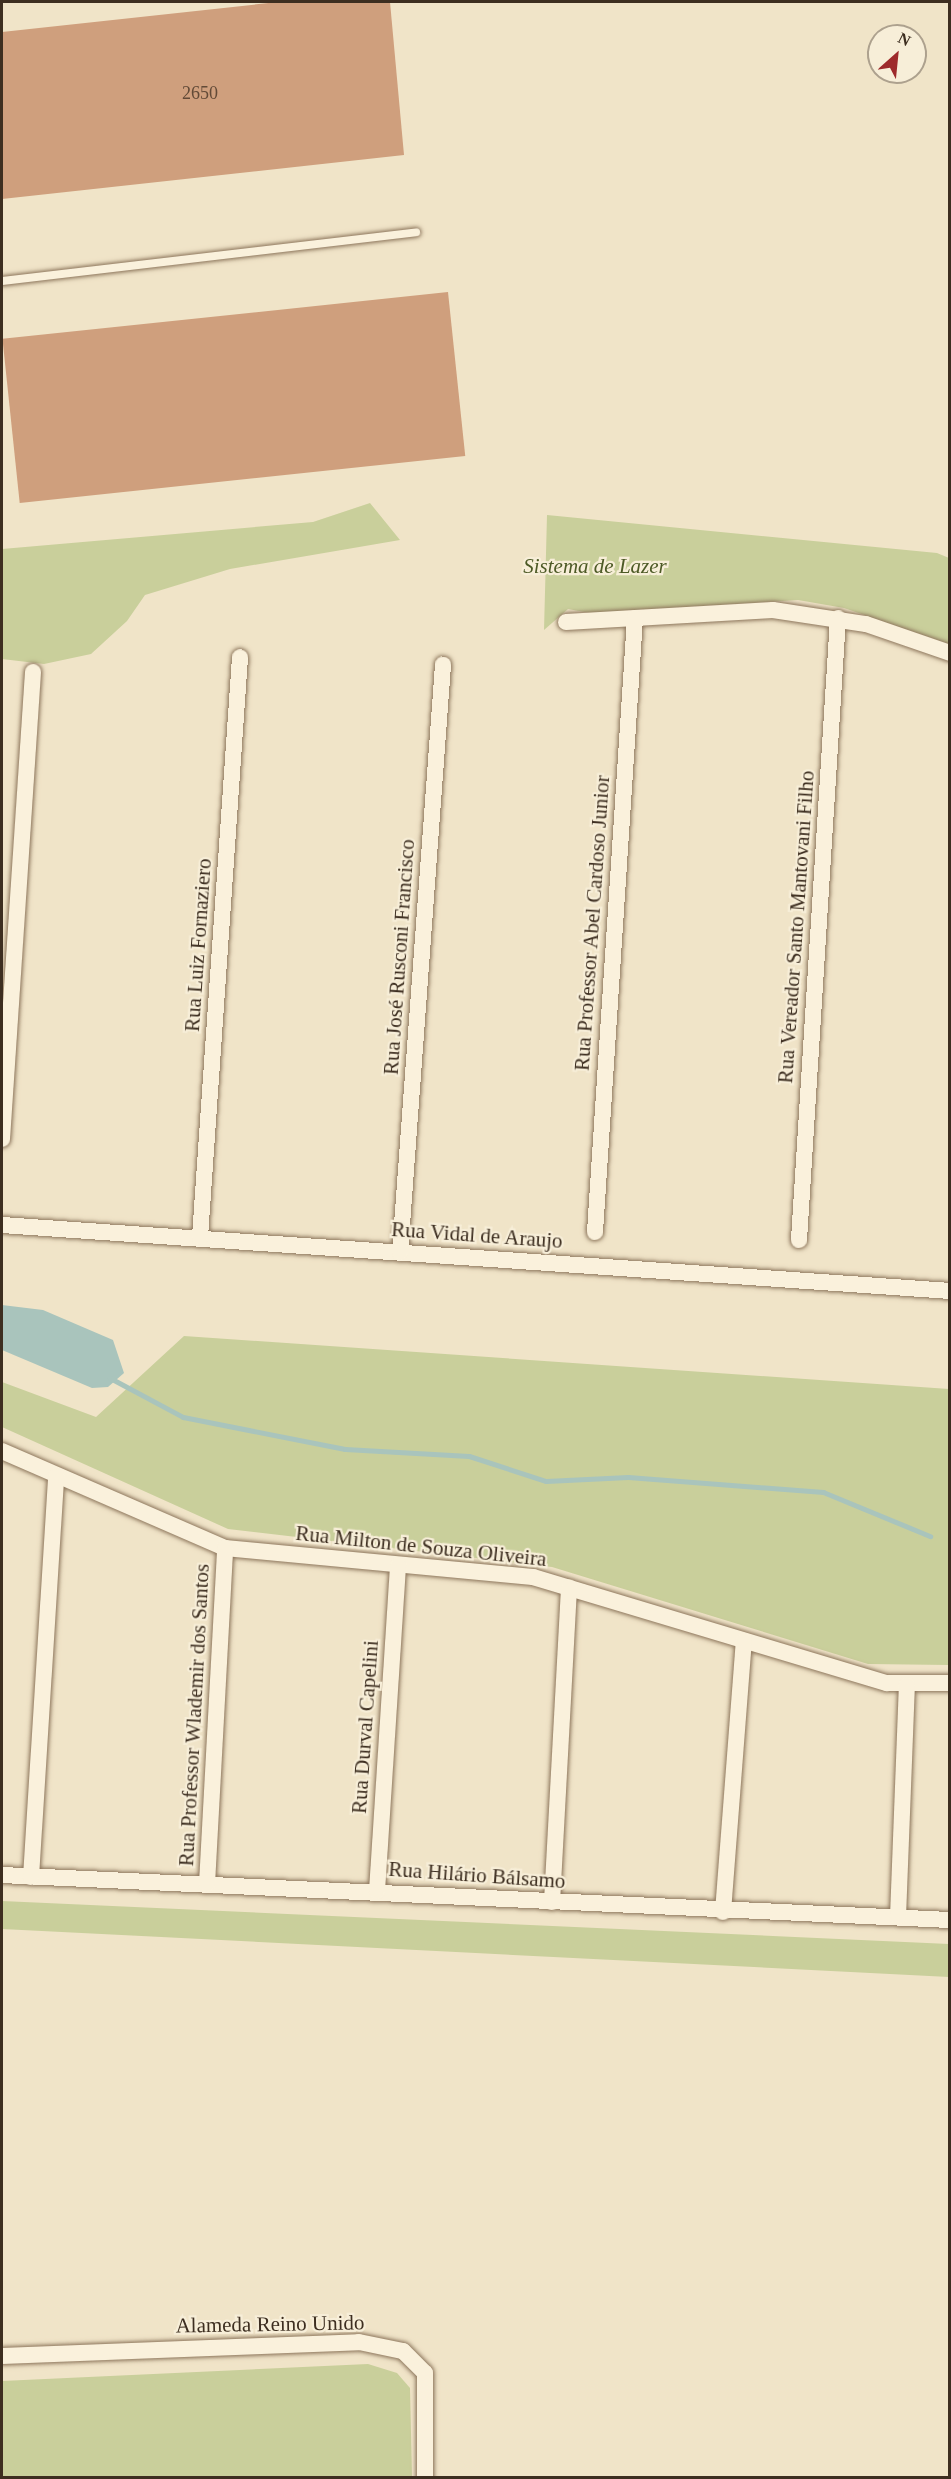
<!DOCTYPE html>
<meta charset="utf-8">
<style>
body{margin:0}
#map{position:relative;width:951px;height:2479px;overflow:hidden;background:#f0e4c8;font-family:Georgia,serif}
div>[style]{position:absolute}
.green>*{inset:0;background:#c9cf9b}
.water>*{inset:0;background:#a9c4bc}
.stream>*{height:5px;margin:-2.5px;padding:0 2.5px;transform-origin:2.5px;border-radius:2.5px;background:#a9c4bc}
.building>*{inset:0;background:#cf9f7d;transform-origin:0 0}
.roads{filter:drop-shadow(0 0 2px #8d765c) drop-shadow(0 0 2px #8d765c)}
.service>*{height:8px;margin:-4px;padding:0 4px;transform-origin:4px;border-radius:4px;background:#faf1dc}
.minor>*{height:16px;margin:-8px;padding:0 8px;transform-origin:8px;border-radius:8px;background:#faf1dc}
span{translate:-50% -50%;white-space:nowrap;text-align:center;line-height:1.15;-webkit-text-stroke:4.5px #f7eed8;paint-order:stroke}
.number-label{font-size:18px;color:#624a37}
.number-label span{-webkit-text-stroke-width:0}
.park-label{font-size:21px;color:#4d5a26;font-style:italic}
.street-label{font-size:21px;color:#3d2e20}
.frame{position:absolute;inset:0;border:3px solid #3d2e20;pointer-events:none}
.north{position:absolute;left:867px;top:24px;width:60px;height:60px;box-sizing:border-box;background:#f7eed8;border:2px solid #ada18e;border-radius:50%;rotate:27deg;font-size:16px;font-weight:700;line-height:24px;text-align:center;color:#3d2e20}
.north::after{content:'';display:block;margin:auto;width:21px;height:27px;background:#9e2a2b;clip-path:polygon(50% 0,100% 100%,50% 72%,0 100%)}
</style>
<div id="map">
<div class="green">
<i style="clip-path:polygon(370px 503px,400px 540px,230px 569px,145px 595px,127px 621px,91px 654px,44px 664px,2px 659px,2px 549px,313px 522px)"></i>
<i style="clip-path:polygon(547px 515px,937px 553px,949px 558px,949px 644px,844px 608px,798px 600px,590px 613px,568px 609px,544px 630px)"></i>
<i style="clip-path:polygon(184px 1336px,949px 1389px,949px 1665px,868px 1664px,552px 1567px,228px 1529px,2px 1427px,2px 1382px,96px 1417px)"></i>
<i style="clip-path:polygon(2px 1901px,949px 1944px,949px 1977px,2px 1929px)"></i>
<i style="clip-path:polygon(368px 2364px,397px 2373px,410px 2388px,412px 2477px,2px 2477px,2px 2381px)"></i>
</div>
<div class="water">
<i style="clip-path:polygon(2px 1305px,43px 1310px,113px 1340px,124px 1373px,108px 1387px,92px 1388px,2px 1350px)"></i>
</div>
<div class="stream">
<i style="left:110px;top:1378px;width:83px;rotate:28.1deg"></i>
<i style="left:183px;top:1417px;width:165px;rotate:11.2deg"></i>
<i style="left:345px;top:1449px;width:124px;rotate:3.2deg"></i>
<i style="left:469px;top:1456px;width:81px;rotate:18deg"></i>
<i style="left:546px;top:1481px;width:82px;rotate:-2.8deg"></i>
<i style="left:628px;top:1477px;width:196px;rotate:4.4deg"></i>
<i style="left:823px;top:1492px;width:116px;rotate:22.4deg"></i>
</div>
<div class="building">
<i style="clip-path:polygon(278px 2px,390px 2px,404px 155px,2px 199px,2px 32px)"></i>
<i style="left:448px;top:292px;width:165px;height:448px;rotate:84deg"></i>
</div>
<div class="roads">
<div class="service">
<i style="left:2px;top:281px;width:417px;rotate:-6.7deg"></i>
</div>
<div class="minor">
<i style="left:566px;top:622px;width:207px;rotate:-3.3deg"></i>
<i style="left:773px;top:610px;width:94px;rotate:8.6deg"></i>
<i style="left:866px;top:624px;width:89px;rotate:19deg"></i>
<i style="left:2px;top:1139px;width:468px;rotate:-86.2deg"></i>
<i style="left:2px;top:1225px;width:950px;rotate:3.98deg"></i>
<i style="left:595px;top:1232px;width:615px;rotate:-86.27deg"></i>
<i style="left:200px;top:1237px;width:581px;rotate:-86.05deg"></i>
<i style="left:799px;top:1240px;width:623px;rotate:-86.41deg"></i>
<i style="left:400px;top:1252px;width:589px;rotate:-85.81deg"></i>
<i style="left:2px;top:1451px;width:243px;rotate:23.5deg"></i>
<i style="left:225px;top:1548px;width:309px;rotate:5.4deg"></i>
<i style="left:533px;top:1577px;width:370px;rotate:16.7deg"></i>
<i style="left:887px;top:1683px;width:63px"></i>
<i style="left:2px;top:1875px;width:949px;rotate:2.72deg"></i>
<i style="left:31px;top:1877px;width:401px;rotate:-86.4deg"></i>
<i style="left:207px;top:1884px;width:336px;rotate:-86.9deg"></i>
<i style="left:377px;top:1891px;width:326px;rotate:-86.3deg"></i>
<i style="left:552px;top:1902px;width:315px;rotate:-86.9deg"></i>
<i style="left:723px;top:1912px;width:272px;rotate:-85.6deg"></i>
<i style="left:898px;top:1917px;width:232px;rotate:-87.8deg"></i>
<i style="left:2px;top:2356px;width:357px;rotate:-2.2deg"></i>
<i style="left:359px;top:2342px;width:45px;rotate:11.6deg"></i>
<i style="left:403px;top:2351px;width:31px;rotate:45deg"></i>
<i style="left:425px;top:2373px;width:105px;rotate:90deg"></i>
</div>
</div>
<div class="number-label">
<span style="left:200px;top:93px">2650</span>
</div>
<div class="park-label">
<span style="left:595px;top:566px">Sistema de Lazer</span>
</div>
<div class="street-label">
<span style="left:592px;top:923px;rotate:-86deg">Rua Professor Abel Cardoso Junior</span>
<span style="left:796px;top:927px;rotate:-86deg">Rua Vereador Santo Mantovani Filho</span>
<span style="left:198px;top:945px;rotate:-86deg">Rua Luiz Fornaziero</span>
<span style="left:399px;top:957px;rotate:-86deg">Rua José Rusconi Francisco</span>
<span style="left:477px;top:1235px;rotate:4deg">Rua Vidal de Araujo</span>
<span style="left:421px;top:1546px;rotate:6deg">Rua Milton de Souza Oliveira</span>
<span style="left:194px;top:1715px;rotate:-87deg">Rua Professor Wlademir dos Santos</span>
<span style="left:365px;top:1727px;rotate:-86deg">Rua Durval Capelini</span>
<span style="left:477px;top:1875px;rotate:4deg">Rua Hilário Bálsamo</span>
<span style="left:270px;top:2324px;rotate:-1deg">Alameda Reino Unido</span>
</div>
<div class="frame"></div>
<div class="north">N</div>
</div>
